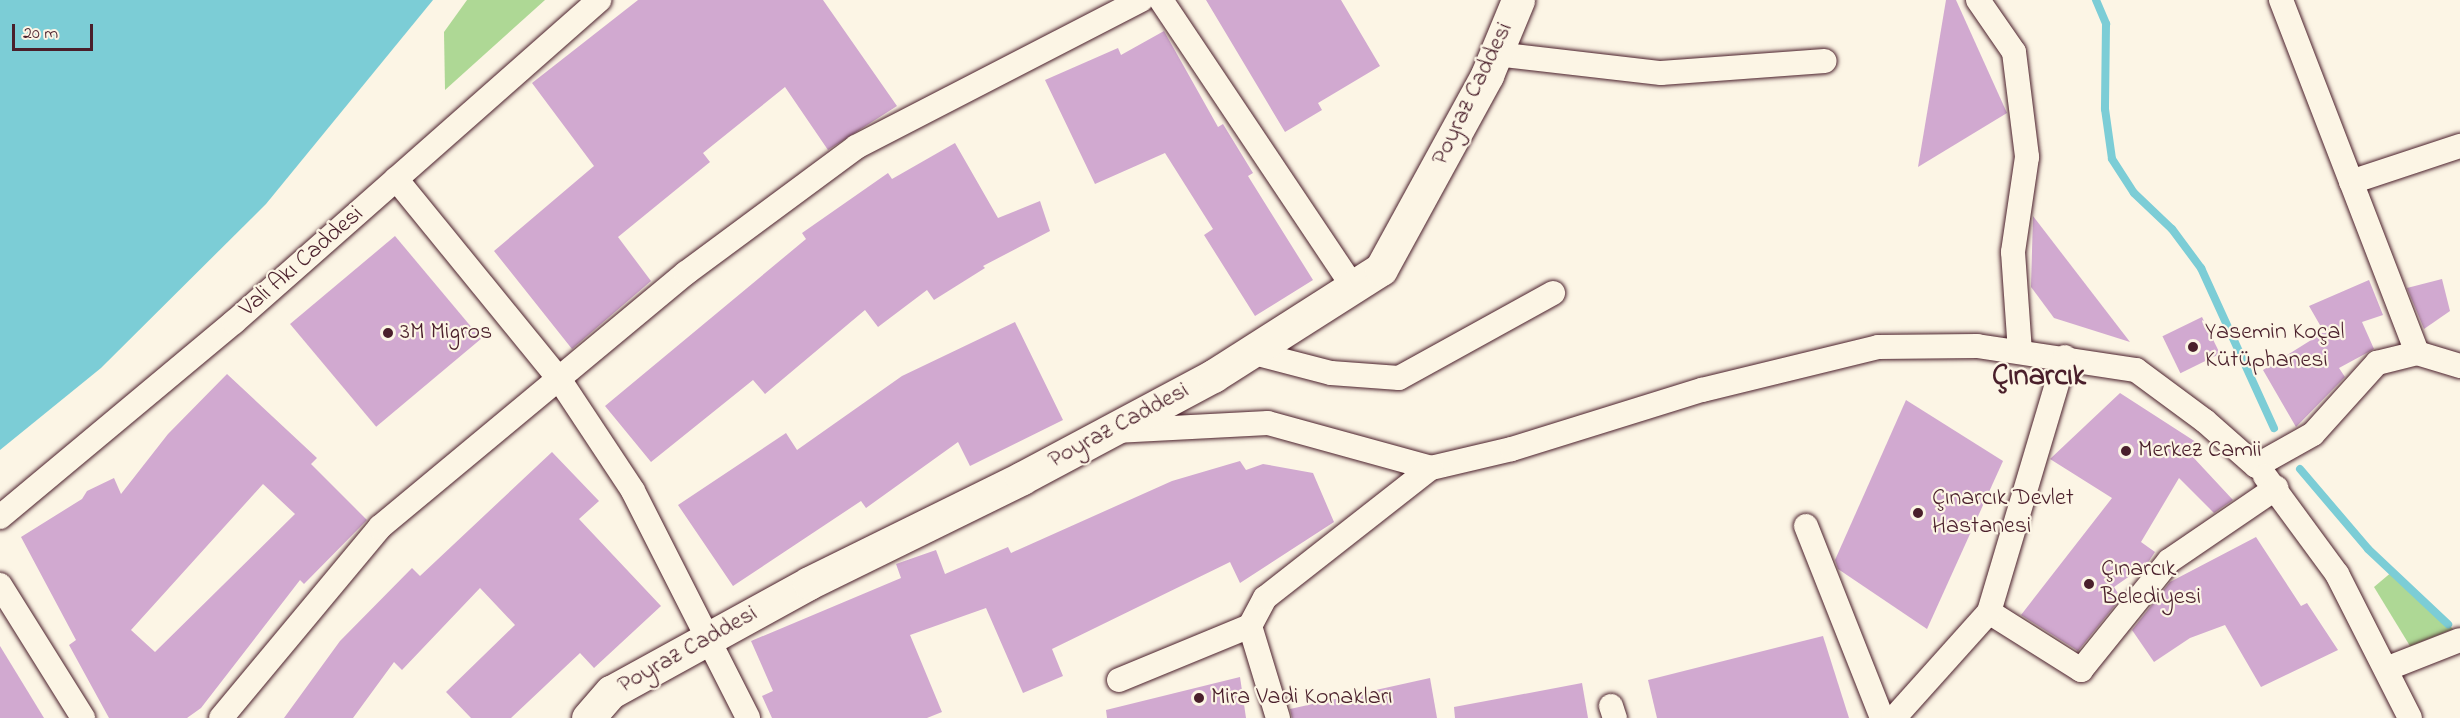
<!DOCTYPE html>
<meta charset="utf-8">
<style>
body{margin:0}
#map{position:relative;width:2460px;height:718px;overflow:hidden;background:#fcf5e5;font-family:"Indie Flower",sans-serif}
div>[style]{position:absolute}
.green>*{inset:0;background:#aed895}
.water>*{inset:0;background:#7ccdd6}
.stream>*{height:8px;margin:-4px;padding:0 4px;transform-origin:4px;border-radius:4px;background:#7ccdd6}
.building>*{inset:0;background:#d1a9d0;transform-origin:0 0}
.roads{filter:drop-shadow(0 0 2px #4a1f2b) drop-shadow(0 0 2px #4a1f2b)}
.street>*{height:24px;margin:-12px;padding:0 12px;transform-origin:12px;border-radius:12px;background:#fcf5e5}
.secondary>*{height:33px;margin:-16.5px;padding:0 16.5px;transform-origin:16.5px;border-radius:16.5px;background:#fcf5e5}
.dots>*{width:16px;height:16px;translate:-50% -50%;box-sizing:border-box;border:3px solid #fcf5e5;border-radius:50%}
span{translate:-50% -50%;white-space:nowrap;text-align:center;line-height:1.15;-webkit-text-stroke:4.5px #fcf5e5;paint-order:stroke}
.street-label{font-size:24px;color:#4a1f2b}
.poi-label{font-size:24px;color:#4a1f2b}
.left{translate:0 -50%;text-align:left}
.district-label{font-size:30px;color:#4a1f2b;font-weight:700}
.scale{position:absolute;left:12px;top:24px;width:81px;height:27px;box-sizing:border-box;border:3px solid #4a1f2b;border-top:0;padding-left:8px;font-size:18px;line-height:21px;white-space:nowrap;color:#4a1f2b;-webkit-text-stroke:4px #fcf5e5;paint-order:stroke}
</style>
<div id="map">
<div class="green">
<i style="clip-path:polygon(467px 0,545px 0,445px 90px,444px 32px)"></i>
<i style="clip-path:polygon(2393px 571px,2445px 621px,2453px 629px,2410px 646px,2374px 587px)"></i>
</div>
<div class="water">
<i style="clip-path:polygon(0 0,433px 0,266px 204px,101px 368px,0 450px)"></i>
</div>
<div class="stream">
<i style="left:2096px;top:0;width:26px;rotate:67deg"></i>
<i style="left:2106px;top:24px;width:85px;rotate:90.7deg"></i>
<i style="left:2105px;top:109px;width:50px;rotate:82deg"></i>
<i style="left:2112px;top:159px;width:40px;rotate:57.1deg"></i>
<i style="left:2134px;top:193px;width:52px;rotate:43.5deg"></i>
<i style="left:2172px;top:229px;width:49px;rotate:53.4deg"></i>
<i style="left:2201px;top:268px;width:176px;rotate:65.5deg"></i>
<i style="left:2300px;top:469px;width:105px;rotate:49.6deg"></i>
<i style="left:2368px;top:549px;width:110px;rotate:43.2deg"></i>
</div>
<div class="building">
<i style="clip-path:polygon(638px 0,823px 0,897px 106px,828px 150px,785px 87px,703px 153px,710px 162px,618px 237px,651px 281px,572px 349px,494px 251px,594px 166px,532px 83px)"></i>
<i style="clip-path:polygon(1206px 0,1341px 0,1380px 66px,1318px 103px,1322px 110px,1285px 132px)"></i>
<i style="clip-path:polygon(1946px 0,1956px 0,2007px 113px,1918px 167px)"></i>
<i style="clip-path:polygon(1164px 31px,1218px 127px,1223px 124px,1253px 173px,1248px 176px,1313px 280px,1255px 316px,1204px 235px,1213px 229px,1165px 153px,1095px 184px,1045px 80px,1118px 48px,1121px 55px)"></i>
<i style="clip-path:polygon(955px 143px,998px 218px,1040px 201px,1050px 231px,983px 266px,985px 268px,934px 300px,927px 290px,878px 327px,865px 310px,765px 394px,753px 380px,651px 462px,605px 406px,806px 239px,802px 233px,888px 173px,892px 179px)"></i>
<i style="clip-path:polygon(2033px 216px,2130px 342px,2054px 318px,2031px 287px)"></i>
<i style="left:395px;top:236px;width:134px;height:137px;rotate:50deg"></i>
<i style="clip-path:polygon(2442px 279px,2450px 311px,2424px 329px,2407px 288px)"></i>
<i style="clip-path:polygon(2369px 280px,2383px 315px,2362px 322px,2374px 349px,2339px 368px,2345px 377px,2296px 427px,2263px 370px,2324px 332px,2309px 306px)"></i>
<i style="left:2202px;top:317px;width:41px;height:44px;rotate:64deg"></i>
<i style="clip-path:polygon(1015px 322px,1063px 420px,970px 466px,958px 442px,866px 508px,861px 501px,733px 586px,678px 505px,786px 433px,797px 450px,902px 376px)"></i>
<i style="clip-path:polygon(evenodd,227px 374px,317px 458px,311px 464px,367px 520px,304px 584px,300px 580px,201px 708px,187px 718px,109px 718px,69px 645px,76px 640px,21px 537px,82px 499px,87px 491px,114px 478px,121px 494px,168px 434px,227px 374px,263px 484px,295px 514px,155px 652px,131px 630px,263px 484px)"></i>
<i style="clip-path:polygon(2120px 393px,2199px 444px,2192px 456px,2233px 500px,2214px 513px,2179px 478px,2141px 542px,2155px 552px,2147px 564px,2114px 587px,2121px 598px,2078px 651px,2021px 615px,2112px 498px,2050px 459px)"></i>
<i style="clip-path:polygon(1906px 400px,2003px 461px,1927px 629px,1838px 569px,1835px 560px)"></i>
<i style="clip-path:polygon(552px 452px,599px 501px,579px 519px,661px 606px,594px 668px,580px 653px,511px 718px,471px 718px,446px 692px,515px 625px,480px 588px,402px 670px,394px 662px,353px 718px,284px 718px,340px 641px,412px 568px,420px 576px)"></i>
<i style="clip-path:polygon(1240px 461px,1246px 470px,1263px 464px,1313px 473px,1334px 522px,1240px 583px,1230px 562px,1052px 649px,1063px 676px,1023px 693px,986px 608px,910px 635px,942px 712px,927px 718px,772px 718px,762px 696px,773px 691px,751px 641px,901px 578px,896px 564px,936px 550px,945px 574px,1008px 547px,1011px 553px,1172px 481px)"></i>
<i style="clip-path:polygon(2256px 537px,2301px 606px,2307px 603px,2338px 650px,2261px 687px,2225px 625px,2190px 638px,2154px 662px,2132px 630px,2170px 582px)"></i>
<i style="clip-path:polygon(1823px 636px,1849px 718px,1657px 718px,1648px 680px)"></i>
<i style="clip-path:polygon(0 646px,44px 718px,0 718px)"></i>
<i style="clip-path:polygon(1240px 677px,1246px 718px,1107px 718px,1106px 710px)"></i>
<i style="clip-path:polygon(1430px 678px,1437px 718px,1292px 718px,1290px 709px)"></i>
<i style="clip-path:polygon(1582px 683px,1588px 718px,1455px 718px,1454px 707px)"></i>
</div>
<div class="roads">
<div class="street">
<i style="left:1161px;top:0;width:345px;rotate:56.2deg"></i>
<i style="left:1978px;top:0;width:63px;rotate:55.3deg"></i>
<i style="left:2014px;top:52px;width:106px;rotate:82.9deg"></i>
<i style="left:2027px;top:157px;width:96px;rotate:98.4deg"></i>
<i style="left:2013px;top:252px;width:99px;rotate:86deg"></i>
<i style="left:2281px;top:0;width:378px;rotate:68.9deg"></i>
<i style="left:1496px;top:54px;width:166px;rotate:6.6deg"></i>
<i style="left:1661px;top:73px;width:164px;rotate:-4.2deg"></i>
<i style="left:396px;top:179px;width:258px;rotate:50.8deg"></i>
<i style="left:559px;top:379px;width:134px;rotate:56.5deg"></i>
<i style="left:633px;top:491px;width:254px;rotate:63.1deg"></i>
<i style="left:2351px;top:182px;width:115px;rotate:-18.3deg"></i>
<i style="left:1250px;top:352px;width:84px;rotate:14.5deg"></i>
<i style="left:1331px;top:373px;width:68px;rotate:4.2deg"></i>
<i style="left:1399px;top:378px;width:176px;rotate:-28.9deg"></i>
<i style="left:1115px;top:431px;width:153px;rotate:-3deg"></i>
<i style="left:1268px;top:423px;width:169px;rotate:15.4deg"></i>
<i style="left:1431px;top:468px;width:83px;rotate:-13.2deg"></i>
<i style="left:1512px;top:449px;width:199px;rotate:-17.3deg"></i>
<i style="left:1702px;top:390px;width:181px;rotate:-13.7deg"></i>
<i style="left:1878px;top:347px;width:99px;rotate:-0.6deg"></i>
<i style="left:1977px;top:346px;width:161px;rotate:8.6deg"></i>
<i style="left:2136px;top:370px;width:86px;rotate:36.5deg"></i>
<i style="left:2205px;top:421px;width:68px;rotate:41.4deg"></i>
<i style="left:2256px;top:466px;width:65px;rotate:-29.3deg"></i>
<i style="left:2313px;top:434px;width:96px;rotate:-48deg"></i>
<i style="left:2377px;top:363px;width:41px;rotate:-14deg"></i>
<i style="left:2417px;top:353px;width:45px;rotate:16.8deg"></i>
<i style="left:2265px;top:476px;width:122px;rotate:53.7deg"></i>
<i style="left:2337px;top:574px;width:161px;rotate:63.1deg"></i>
<i style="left:0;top:517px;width:305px;rotate:-39.8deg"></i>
<i style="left:234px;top:322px;width:487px;rotate:-41.4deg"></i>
<i style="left:1806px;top:526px;width:206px;rotate:68.4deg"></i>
<i style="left:0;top:585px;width:157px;rotate:58deg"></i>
<i style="left:1989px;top:612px;width:109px;rotate:32.2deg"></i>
<i style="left:2081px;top:670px;width:140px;rotate:-51.1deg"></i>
<i style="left:2169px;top:561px;width:130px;rotate:-34.3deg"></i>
<i style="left:1250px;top:626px;width:96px;rotate:73.1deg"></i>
<i style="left:2386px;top:669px;width:79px;rotate:-21.4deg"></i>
<i style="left:1119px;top:680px;width:142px;rotate:-22.4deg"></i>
<i style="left:1250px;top:626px;width:32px;rotate:-62deg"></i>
<i style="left:1265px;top:598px;width:211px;rotate:-38.1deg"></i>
<i style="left:1611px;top:706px;width:13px;rotate:72deg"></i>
<i style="left:221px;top:718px;width:249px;rotate:-50.2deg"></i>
<i style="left:380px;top:527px;width:398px;rotate:-39.7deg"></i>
<i style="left:686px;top:273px;width:212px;rotate:-36.5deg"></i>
<i style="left:856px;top:147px;width:321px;rotate:-27.3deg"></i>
<i style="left:1894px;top:718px;width:142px;rotate:-48.1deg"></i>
<i style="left:1989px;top:612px;width:266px;rotate:-73.4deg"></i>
</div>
<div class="secondary">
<i style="left:588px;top:718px;width:35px;rotate:-49deg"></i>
<i style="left:611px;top:692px;width:226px;rotate:-28.8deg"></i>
<i style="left:809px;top:583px;width:237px;rotate:-26.2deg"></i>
<i style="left:1022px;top:478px;width:217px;rotate:-28.1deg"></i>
<i style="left:1213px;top:376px;width:199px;rotate:-32.5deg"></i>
<i style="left:1381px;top:269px;width:221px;rotate:-61.3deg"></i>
<i style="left:1487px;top:75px;width:81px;rotate:-67.5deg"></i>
</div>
</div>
<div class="dots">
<i style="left:388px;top:333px;background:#4a1f2b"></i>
<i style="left:2193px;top:347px;background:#4a1f2b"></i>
<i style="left:2126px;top:451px;background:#4a1f2b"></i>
<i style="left:1918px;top:513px;background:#4a1f2b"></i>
<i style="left:2089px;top:584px;background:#4a1f2b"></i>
<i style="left:1199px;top:698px;background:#4a1f2b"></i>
</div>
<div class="street-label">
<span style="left:1473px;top:94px;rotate:-64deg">Poyraz Caddesi</span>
<span style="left:302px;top:262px;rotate:-41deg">Vali Akı Caddesi</span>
<span style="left:1119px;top:426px;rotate:-28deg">Poyraz Caddesi</span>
<span style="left:688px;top:650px;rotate:-29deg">Poyraz Caddesi</span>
</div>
<div class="poi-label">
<span class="left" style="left:400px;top:333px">3M Migros</span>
<span class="left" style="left:2205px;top:347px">Yasemin Koçal<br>Kütüphanesi</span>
<span class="left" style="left:2138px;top:451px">Merkez Camii</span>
<span class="left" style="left:1932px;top:513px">Çınarcık Devlet<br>Hastanesi</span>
<span class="left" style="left:2101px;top:584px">Çınarcık<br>Belediyesi</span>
<span class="left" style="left:1211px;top:698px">Mira Vadi Konakları</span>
</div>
<div class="district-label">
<span style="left:2039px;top:377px">Çınarcık</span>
</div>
<div class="scale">20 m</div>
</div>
